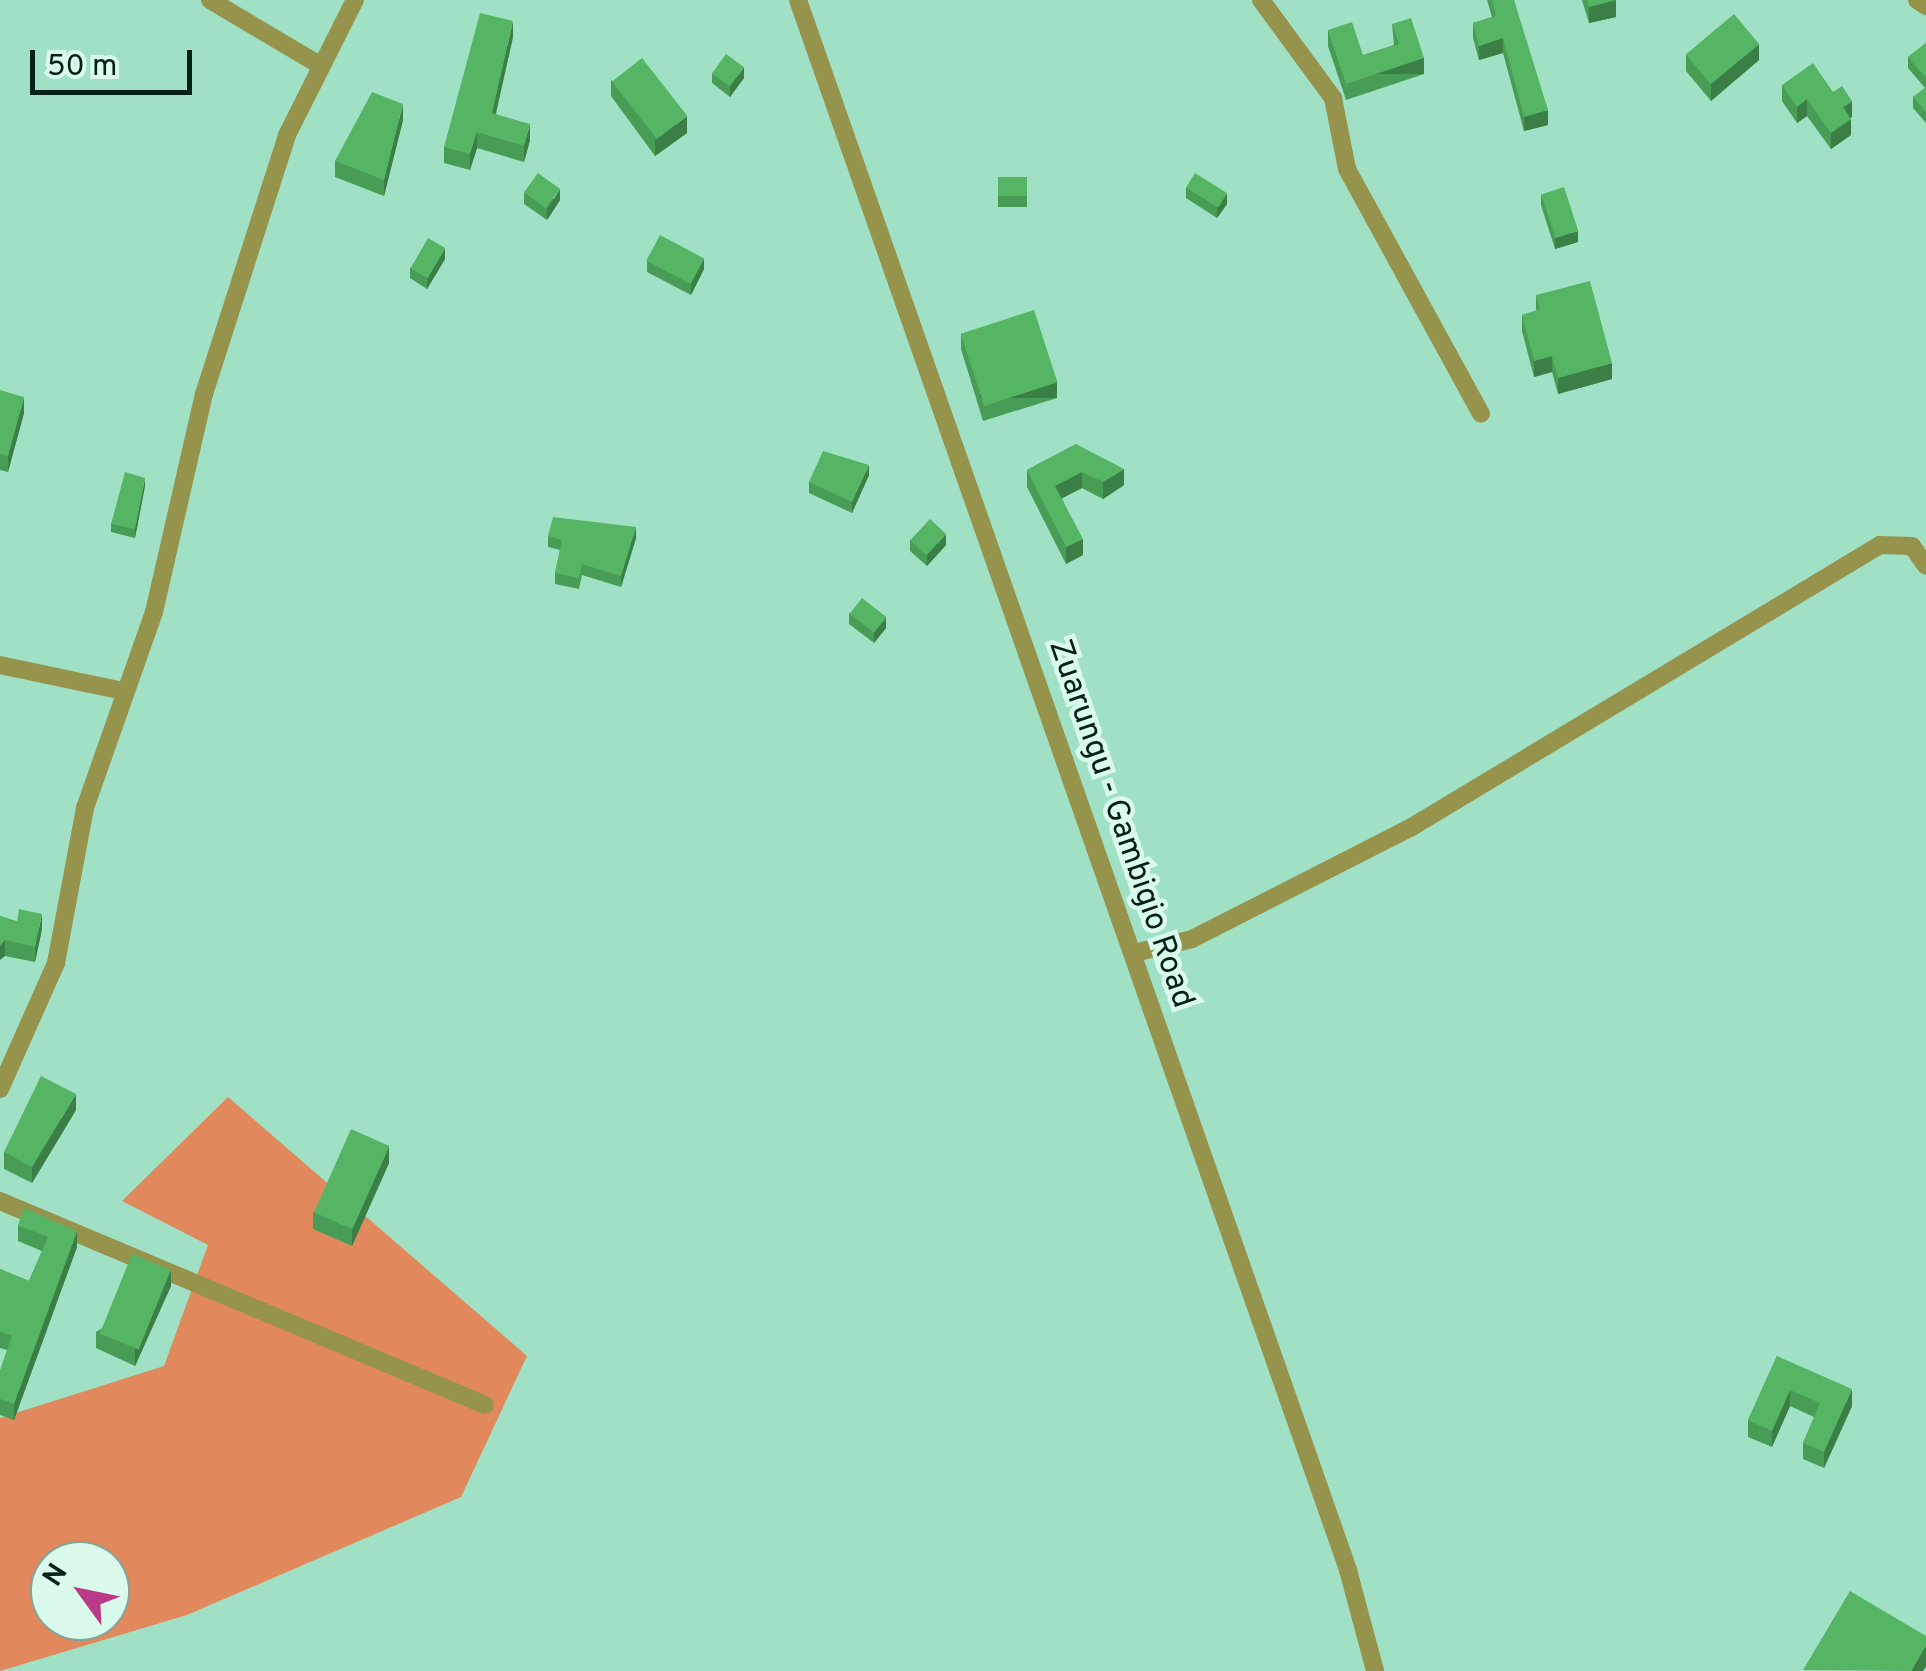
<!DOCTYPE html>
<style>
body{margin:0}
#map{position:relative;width:1926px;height:1671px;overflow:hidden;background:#a0e1c6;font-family:Overpass,sans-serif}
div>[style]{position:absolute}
.green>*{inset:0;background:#e1895c}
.minor>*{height:18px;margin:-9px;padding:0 9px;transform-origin:9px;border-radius:9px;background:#96934c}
.wall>*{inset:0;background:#499c56;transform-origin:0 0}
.shaded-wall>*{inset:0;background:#3c7f46;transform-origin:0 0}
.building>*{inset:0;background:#55b564;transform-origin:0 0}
span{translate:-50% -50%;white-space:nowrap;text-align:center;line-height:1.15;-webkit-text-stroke:9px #dafaec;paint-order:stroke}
.street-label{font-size:32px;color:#052117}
.north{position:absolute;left:30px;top:1541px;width:100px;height:100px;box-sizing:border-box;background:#dafaec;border:2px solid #85a397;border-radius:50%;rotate:303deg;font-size:28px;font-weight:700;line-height:40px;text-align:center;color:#052117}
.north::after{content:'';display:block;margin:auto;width:35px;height:45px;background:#b93b87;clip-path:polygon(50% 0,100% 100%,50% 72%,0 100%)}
.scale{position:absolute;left:30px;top:50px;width:162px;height:45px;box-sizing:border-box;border:5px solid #052117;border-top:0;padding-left:12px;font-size:30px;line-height:35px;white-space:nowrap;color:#052117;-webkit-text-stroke:8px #dafaec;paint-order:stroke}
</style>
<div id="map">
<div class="green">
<i style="clip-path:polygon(evenodd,228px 1097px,527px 1356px,461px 1497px,187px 1615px,0 1671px,0 1418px,164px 1366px,208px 1245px,122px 1201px,228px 1097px,50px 1561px,110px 1561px,110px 1621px,50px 1621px,50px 1561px)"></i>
</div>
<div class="minor">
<i style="left:210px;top:0;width:126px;rotate:30.7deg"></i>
<i style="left:798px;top:0;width:1664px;rotate:70.69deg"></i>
<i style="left:1348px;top:1570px;width:105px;rotate:75deg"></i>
<i style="left:1261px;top:0;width:122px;rotate:53.7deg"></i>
<i style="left:1333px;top:98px;width:72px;rotate:78.8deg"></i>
<i style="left:1347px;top:169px;width:279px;rotate:61.3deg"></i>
<i style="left:1917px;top:0;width:11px;rotate:34deg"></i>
<i style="left:0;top:665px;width:126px;rotate:11.9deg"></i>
<i style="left:1134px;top:953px;width:60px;rotate:-13.6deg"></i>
<i style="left:1192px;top:939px;width:245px;rotate:-27deg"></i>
<i style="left:1410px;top:828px;width:549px;rotate:-31.05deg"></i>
<i style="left:1880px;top:545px;width:32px;rotate:2deg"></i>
<i style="left:1912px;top:546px;width:24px;rotate:55deg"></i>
<i style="left:0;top:1089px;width:138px;rotate:-66deg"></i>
<i style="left:56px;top:963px;width:158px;rotate:-79.4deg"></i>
<i style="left:85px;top:808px;width:208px;rotate:-70.6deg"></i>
<i style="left:154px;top:612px;width:224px;rotate:-77.1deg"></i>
<i style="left:204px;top:394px;width:272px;rotate:-72.2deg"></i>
<i style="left:287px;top:135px;width:151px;rotate:-63.3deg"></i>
<i style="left:0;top:1201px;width:526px;rotate:22.81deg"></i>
</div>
<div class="wall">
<i style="clip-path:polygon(1487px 0,1514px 0,1548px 125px,1524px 131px,1503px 53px,1479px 60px,1473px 38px,1473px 23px,1492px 17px)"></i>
<i style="clip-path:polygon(1582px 0,1616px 0,1616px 17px,1589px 23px)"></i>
<i style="clip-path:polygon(1392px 24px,1424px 74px,1346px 100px,1328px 46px,1328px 30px,1363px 55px,1394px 45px)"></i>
<i style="clip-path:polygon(513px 37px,496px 114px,530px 140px,524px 162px,477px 148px,470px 170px,444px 163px,444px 147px)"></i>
<i style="clip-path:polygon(1926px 43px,1926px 123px,1913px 108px,1913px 97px,1925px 88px,1908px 68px,1908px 57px)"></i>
<i style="clip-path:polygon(1686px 55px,1759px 60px,1711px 101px,1686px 71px)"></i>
<i style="clip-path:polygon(712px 73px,744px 78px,730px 97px,712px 83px)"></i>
<i style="clip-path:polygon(611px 80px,687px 133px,655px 156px,611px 96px)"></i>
<i style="clip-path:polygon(1782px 85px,1833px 92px,1852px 117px,1850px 118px,1851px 135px,1831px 149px,1807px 116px,1797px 123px,1782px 101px)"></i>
<i style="clip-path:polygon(403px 120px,384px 196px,335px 177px,335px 161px)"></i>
<i style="left:998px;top:177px;width:29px;height:30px"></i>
<i style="clip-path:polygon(1186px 187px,1227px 204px,1217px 218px,1186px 198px)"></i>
<i style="clip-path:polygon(524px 193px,560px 200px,547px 220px,524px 204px)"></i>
<i style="clip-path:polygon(1541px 194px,1578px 242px,1555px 249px,1541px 205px)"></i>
<i style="clip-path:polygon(445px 259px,427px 289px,410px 278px,410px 268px)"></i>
<i style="clip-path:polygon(647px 261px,704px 269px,691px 295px,647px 272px)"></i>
<i style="clip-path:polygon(1536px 295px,1612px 379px,1558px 394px,1552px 372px,1534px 377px,1522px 331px,1522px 315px,1536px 311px)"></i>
<i style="clip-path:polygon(961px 333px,1057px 398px,983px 421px,961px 349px)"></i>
<i style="clip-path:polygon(0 390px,24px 413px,8px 472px,0 470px)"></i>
<i style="clip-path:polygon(1076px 444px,1124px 485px,1103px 499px,1082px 488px,1062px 498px,1083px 555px,1066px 564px,1027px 487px,1027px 470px)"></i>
<i style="clip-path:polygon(869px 475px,852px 513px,809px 493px,809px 482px)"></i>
<i style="clip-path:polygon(145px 486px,135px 538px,111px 532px,111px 524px)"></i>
<i style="clip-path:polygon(548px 536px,636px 538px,621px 587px,582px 575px,579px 589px,555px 584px,555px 573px,560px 550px,548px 547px)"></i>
<i style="clip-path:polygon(910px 540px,946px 545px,927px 566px,910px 551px)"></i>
<i style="clip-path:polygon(849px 613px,886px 628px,874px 643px,849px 624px)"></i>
<i style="clip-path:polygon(0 916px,42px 929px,35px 962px,5px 956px)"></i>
<i style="clip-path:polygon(76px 1110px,32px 1183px,4px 1169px,4px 1152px)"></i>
<i style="clip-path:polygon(389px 1163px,352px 1246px,313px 1229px,313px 1212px)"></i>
<i style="clip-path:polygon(18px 1225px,77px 1247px,14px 1420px,0 1415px,0 1371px,7px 1350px,0 1348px,0 1269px,29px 1281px,42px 1251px,18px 1241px)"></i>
<i style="clip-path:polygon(171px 1286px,135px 1366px,96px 1348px,96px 1332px)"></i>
<i style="clip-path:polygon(1777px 1356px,1852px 1406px,1824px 1468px,1803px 1459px,1803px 1443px,1814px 1417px,1790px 1406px,1772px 1447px,1748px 1437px,1748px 1420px)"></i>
</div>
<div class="shaded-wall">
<i style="clip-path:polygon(1616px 0,1616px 17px,1589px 23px,1589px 7px)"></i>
<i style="clip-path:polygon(513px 21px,513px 37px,492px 129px,492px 113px)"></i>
<i style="clip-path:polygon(1503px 38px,1503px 53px,1479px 60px,1479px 46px)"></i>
<i style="clip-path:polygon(1759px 44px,1759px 60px,1711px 101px,1711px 84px)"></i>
<i style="left:1424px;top:58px;width:16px;height:82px;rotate:90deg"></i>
<i style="clip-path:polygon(744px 67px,744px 78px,730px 97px,730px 86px)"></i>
<i style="clip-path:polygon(1807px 99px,1807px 116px,1797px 123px,1797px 107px)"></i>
<i style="clip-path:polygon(1852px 101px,1852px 117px,1843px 123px,1843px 107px)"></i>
<i style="clip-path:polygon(403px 104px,403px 120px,384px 196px,384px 180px)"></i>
<i style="clip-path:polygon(1548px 110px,1548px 125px,1524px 131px,1524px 117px)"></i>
<i style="clip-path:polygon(687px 116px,687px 133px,655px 156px,655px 140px)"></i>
<i style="clip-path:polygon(1851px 119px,1851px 135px,1831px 149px,1831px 133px)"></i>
<i style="clip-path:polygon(530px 124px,530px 140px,524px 162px,524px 146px)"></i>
<i style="clip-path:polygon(477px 132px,477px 148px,470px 170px,470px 154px)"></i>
<i style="clip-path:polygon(560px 189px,560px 200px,547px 220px,547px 209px)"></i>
<i style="clip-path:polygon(1227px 193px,1227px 204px,1217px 218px,1217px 207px)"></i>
<i style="clip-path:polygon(1578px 231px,1578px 242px,1555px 249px,1555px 238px)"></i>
<i style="clip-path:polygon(445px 248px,445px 259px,427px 289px,427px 278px)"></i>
<i style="clip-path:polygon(704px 258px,704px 269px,691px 295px,691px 284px)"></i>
<i style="clip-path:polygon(1552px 356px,1552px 372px,1534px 377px,1534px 361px)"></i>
<i style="clip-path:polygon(1612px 363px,1612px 379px,1558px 394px,1558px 378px)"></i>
<i style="left:1057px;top:382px;width:16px;height:77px;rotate:90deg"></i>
<i style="clip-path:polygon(24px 397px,24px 413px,8px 472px,8px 456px)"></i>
<i style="clip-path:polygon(869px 465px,869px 475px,852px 513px,852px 502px)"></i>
<i style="clip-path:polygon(1124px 469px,1124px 485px,1103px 499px,1103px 482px)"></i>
<i style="clip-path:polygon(1082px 472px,1082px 488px,1055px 502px,1055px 486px)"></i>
<i style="clip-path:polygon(145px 478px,145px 486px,135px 538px,135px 529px)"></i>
<i style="clip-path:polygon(636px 527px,636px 538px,621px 587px,621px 576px)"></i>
<i style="clip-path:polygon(946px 534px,946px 545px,927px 566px,927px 555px)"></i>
<i style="clip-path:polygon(1083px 539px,1083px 555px,1066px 564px,1066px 547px)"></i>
<i style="clip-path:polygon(886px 617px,886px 628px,874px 643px,874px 632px)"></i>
<i style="clip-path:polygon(42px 914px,42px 929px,35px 962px,35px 947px)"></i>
<i style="clip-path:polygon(5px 940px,5px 956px,0 960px,0 945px)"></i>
<i style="clip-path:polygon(76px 1094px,76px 1110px,32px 1183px,32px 1167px)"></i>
<i style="clip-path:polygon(389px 1146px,389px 1163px,352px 1246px,352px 1230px)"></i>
<i style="clip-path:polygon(77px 1231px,77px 1247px,14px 1420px,14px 1404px)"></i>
<i style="clip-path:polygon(171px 1270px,171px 1286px,135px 1366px,135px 1349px)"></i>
<i style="clip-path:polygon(1852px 1389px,1852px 1406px,1824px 1468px,1824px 1452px)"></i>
<i style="clip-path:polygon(1790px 1390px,1790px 1406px,1772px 1447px,1772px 1431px)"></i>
<i style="clip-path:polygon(1926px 1645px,1926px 1667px,1923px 1671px,1911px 1671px)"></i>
</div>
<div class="building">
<i style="clip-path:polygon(1492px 0,1514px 0,1548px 110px,1524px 117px,1503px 38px,1479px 46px,1473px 23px,1496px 16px)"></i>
<i style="clip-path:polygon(1587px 0,1616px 0,1589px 7px)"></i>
<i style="clip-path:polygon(480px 13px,513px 21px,492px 113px,530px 124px,524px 146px,477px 132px,470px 154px,444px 147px)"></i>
<i style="left:1734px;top:14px;width:39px;height:63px;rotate:50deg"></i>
<i style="clip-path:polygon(1411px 18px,1424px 58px,1346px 84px,1328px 30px,1352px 22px,1363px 55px,1399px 44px,1392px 24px)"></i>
<i style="clip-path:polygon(1926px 43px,1926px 78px,1908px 57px)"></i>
<i style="left:726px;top:54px;width:22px;height:24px;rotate:36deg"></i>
<i style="left:642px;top:58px;width:73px;height:38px;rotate:52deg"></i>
<i style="clip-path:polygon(1813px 63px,1833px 92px,1842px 86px,1852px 101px,1843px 107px,1851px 119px,1831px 133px,1807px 99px,1797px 107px,1782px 85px)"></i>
<i style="clip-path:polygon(1926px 87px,1926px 112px,1913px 97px)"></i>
<i style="clip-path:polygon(372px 92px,403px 104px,384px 180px,335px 161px)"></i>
<i style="left:538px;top:173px;width:27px;height:24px;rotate:36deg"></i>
<i style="left:1195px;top:173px;width:38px;height:17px;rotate:32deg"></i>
<i style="left:998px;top:177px;width:29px;height:19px"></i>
<i style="left:1564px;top:187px;width:46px;height:24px;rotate:72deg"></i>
<i style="left:660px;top:235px;width:50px;height:29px;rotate:28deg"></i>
<i style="left:428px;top:238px;width:20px;height:35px;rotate:30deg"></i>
<i style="clip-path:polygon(1590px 281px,1612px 363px,1558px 378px,1552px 356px,1534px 361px,1522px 315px,1540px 309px,1536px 295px)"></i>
<i style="left:1034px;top:310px;width:76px;height:77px;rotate:72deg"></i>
<i style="clip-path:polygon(0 390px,24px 397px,8px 456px,0 454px)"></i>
<i style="clip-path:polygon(1076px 444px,1124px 469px,1103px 482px,1082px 472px,1055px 486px,1083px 539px,1066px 547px,1027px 470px)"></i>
<i style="clip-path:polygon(823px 451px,869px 465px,852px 502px,809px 482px)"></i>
<i style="clip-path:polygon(125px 472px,145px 478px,135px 529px,111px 524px)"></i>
<i style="clip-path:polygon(553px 517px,636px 527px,621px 576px,582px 564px,579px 578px,555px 573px,562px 540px,548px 536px)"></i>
<i style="left:930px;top:519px;width:22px;height:29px;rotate:43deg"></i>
<i style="left:862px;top:598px;width:31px;height:20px;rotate:38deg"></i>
<i style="clip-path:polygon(19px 909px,42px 914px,35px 947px,5px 940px,0 945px,0 916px,17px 922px)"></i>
<i style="clip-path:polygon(41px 1076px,76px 1094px,32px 1167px,4px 1152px)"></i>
<i style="left:351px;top:1129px;width:42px;height:91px;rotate:24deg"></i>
<i style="clip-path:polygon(24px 1208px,77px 1231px,14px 1404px,0 1399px,0 1371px,12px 1336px,0 1331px,0 1269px,29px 1281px,48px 1237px,18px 1225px)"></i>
<i style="left:132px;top:1254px;width:42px;height:86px;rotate:22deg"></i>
<i style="clip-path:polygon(1777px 1356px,1852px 1389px,1824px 1452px,1803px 1443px,1820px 1403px,1790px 1390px,1772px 1431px,1748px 1420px)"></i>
<i style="clip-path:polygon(1850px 1591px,1926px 1636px,1926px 1645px,1911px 1671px,1803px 1670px)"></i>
</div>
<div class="street-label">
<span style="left:1120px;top:824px;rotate:71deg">Zuarungu - Gambigio Road</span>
</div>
<div class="north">N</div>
<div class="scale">50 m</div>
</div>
